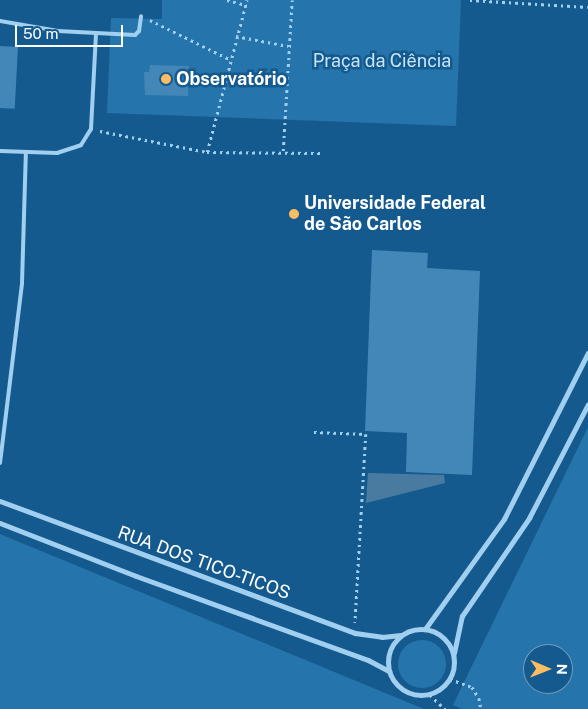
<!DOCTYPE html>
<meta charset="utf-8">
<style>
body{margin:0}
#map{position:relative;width:588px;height:709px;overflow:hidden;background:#155a8e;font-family:"Public Sans",sans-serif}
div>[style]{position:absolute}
.green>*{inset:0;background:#2574ab}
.round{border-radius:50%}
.water>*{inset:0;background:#497ba1}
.building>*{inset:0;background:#4287b8;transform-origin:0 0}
.path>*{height:2.5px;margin-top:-1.25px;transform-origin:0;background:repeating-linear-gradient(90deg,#a1cff0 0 2.5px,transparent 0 6.5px)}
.lane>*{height:4px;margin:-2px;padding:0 2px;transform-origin:2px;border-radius:2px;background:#a1cff0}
.street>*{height:5px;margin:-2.5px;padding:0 2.5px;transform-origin:2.5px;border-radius:2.5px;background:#a1cff0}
.street>.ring{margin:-2.5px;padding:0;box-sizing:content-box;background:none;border:5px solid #a1cff0;border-radius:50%}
.dots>*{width:14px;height:14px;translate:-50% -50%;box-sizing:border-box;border:2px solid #155a8e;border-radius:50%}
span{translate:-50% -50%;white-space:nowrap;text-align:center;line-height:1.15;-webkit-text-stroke:5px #155a8e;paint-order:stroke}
.park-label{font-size:18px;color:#c7e6fb}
.poi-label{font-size:18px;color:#fff;font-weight:700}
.left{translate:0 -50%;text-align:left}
.street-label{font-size:18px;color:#fff}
.north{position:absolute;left:523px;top:644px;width:50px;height:50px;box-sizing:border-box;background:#155a8e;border:1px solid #739cbb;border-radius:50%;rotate:91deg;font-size:14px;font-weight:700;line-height:20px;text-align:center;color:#fff}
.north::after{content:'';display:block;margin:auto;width:18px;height:22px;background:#ffbc60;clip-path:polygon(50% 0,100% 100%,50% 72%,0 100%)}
.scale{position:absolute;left:15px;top:25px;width:108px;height:22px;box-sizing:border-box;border:2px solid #fff;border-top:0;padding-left:6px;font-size:15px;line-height:18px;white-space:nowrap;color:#fff;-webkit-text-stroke:4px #155a8e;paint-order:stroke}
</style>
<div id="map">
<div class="green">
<i style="clip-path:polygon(162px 0,461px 0,456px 126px,107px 113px,111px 18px,162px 19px)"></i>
<i style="clip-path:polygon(evenodd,588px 427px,588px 709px,462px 709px,453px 705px,588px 427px,533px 654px,563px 654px,563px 684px,533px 684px,533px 654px)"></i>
<i style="clip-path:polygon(0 534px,424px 709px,0 709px)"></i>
<i class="round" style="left:398px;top:640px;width:48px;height:48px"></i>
</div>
<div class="water">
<i style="clip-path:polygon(368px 473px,444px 475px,445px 483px,366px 503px)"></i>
</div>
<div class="building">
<i style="left:0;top:46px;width:18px;height:62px;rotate:3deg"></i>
<i style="clip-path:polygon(150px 65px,189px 66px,188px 96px,145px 95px,144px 72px,149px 72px)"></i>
<i style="clip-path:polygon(372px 250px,428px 253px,427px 268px,480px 271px,472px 475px,406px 472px,407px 433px,365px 431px)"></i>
</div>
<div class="path">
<i style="left:227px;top:0;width:20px;rotate:15deg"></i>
<i style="left:470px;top:0;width:118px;rotate:3.4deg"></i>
<i style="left:150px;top:20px;width:88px;rotate:26.3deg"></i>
<i style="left:236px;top:36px;width:53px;rotate:10.9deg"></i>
<i style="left:100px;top:131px;width:109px;rotate:11.1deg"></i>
<i style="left:207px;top:152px;width:113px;rotate:0.5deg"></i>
<i style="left:283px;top:151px;width:151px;rotate:-86.6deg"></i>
<i style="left:207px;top:152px;width:157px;rotate:-75.3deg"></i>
<i style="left:314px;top:432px;width:52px;rotate:2.2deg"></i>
<i style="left:366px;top:434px;width:189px;rotate:93.3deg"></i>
<i style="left:450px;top:679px;width:23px;rotate:20deg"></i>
<i style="left:472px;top:687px;width:13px;rotate:58deg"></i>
<i style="left:479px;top:698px;width:11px;rotate:80deg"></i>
<i style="left:430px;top:695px;width:21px;rotate:43deg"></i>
</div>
<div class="lane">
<i style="left:0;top:21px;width:59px;rotate:9.8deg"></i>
<i style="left:58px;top:31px;width:77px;rotate:3deg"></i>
<i style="left:135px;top:35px;width:6px;rotate:-45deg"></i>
<i style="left:139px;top:31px;width:15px;rotate:-82deg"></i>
<i style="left:0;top:151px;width:57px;rotate:2deg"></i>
<i style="left:57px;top:153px;width:25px;rotate:-18deg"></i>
<i style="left:81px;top:145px;width:19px;rotate:-58deg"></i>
<i style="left:91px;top:129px;width:95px;rotate:-87deg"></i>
<i style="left:0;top:463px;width:181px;rotate:-83deg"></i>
<i style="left:22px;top:283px;width:131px;rotate:-88.3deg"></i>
</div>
<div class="street">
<i style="left:0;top:501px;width:379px;rotate:20.4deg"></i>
<i style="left:355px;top:633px;width:27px;rotate:8deg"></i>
<i style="left:382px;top:637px;width:19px;rotate:-6deg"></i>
<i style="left:0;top:523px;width:146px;rotate:21.3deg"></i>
<i style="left:136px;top:576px;width:247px;rotate:19.9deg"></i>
<i style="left:368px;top:660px;width:24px;rotate:28deg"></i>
<i class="ring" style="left:388px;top:629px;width:61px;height:61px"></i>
<i style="left:425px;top:629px;width:135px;rotate:-54.3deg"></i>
<i style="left:504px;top:519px;width:186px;rotate:-63.2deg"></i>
<i style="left:454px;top:653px;width:38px;rotate:-78deg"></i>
<i style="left:462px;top:616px;width:119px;rotate:-55.6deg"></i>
<i style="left:529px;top:518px;width:128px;rotate:-62.6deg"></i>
</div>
<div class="dots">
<i style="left:166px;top:79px;background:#ffbc60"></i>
<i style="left:294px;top:214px;background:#ffbc60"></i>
</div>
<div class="park-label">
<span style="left:382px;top:61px">Praça da Ciência</span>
</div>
<div class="poi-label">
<span class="left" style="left:176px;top:79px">Observatório</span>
<span class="left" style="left:304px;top:214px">Universidade Federal<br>de São Carlos</span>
</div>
<div class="street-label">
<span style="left:204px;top:563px;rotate:20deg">RUA DOS TICO-TICOS</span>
</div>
<div class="north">N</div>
<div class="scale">50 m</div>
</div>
